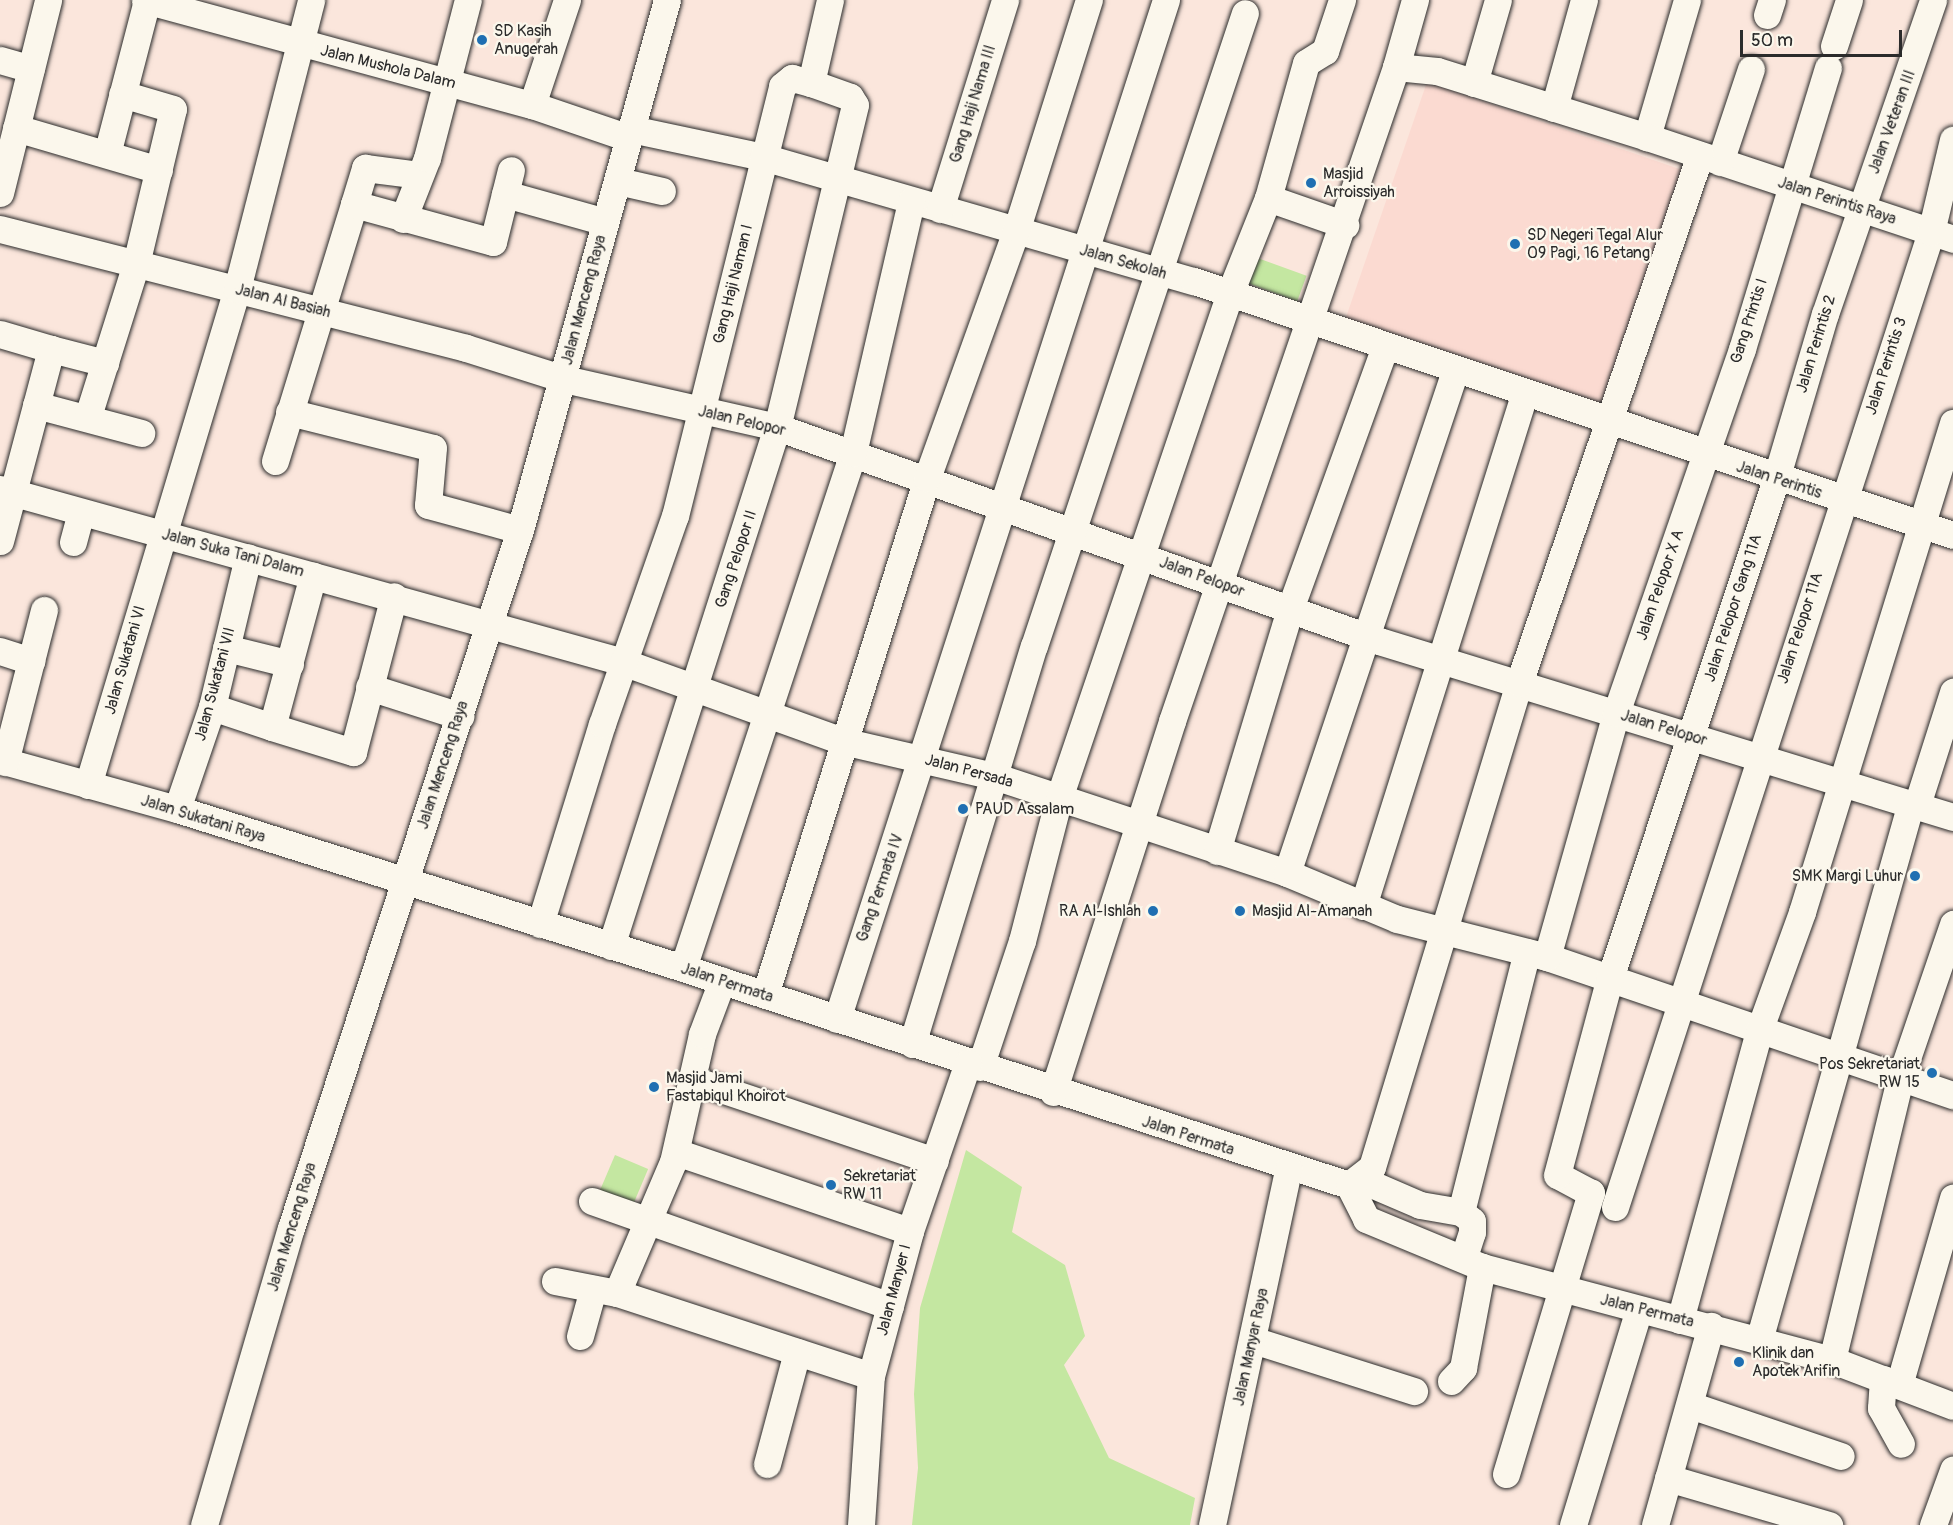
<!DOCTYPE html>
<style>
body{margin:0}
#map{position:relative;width:1953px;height:1525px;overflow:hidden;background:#fbe6dc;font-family:Pangolin,sans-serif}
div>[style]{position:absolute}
.built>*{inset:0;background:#fbdad1;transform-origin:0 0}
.green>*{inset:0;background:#c4e7a1;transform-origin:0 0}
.roads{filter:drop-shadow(0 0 2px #2b2b2b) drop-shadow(0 0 2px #2b2b2b)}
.minor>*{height:27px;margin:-13.5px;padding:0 13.5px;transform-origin:13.5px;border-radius:13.5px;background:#fbf7ec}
.dots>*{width:16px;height:16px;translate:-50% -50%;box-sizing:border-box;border:3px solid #fbf7ec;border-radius:50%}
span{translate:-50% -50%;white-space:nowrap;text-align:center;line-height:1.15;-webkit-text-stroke:4.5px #fbf7ec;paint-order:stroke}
.poi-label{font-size:16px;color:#2b2b2b}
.left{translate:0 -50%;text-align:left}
.right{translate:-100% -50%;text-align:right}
.street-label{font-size:16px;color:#2b2b2b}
.scale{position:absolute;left:1740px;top:30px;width:162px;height:27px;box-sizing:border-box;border:3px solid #2b2b2b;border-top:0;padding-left:8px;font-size:18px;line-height:21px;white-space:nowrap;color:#2b2b2b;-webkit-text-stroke:4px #fbf7ec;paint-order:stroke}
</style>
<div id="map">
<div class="built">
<i style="left:1427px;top:82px;width:270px;height:252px;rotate:19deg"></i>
</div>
<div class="green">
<i style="left:1252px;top:256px;width:58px;height:27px;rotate:20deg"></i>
<i style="clip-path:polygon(966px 1150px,1022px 1187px,1012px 1232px,1065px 1265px,1085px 1336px,1064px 1365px,1109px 1458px,1195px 1498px,1190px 1525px,912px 1525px,918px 1468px,914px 1394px,920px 1308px)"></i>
<i style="left:615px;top:1155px;width:36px;height:49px;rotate:23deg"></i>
</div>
<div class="roads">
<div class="minor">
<i style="left:145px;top:0;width:401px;rotate:15.2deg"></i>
<i style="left:532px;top:105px;width:102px;rotate:18.8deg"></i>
<i style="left:1342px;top:0;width:54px;rotate:108.4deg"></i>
<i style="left:1325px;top:51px;width:22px;rotate:148deg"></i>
<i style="left:1306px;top:63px;width:140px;rotate:105.7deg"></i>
<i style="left:1268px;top:198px;width:82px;rotate:19.3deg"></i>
<i style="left:1687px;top:0;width:143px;rotate:106.3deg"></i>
<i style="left:1647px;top:137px;width:323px;rotate:18.4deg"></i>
<i style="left:1767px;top:15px;width:16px;rotate:-72deg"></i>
<i style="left:1834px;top:46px;width:48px;rotate:-71.9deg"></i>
<i style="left:0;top:60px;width:32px;rotate:16deg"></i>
<i style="left:1396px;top:67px;width:70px;rotate:-74.2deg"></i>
<i style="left:811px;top:83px;width:85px;rotate:-77.1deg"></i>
<i style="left:1474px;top:83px;width:86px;rotate:-73.9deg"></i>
<i style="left:532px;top:105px;width:111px;rotate:-71.6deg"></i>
<i style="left:1554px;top:108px;width:112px;rotate:-74.5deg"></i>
<i style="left:16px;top:128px;width:149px;rotate:16.4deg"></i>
<i style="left:631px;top:129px;width:135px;rotate:12deg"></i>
<i style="left:763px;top:157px;width:448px;rotate:16.1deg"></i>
<i style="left:1194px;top:281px;width:800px;rotate:18.5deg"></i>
<i style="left:107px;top:154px;width:159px;rotate:-75.4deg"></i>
<i style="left:1720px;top:162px;width:98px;rotate:-71.6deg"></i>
<i style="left:618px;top:181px;width:45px;rotate:12.8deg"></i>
<i style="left:0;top:193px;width:199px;rotate:-76deg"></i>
<i style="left:505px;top:194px;width:104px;rotate:15.6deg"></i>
<i style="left:354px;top:204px;width:38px;rotate:-73deg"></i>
<i style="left:365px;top:168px;width:54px;rotate:7.4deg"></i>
<i style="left:940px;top:209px;width:219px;rotate:-72.7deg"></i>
<i style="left:403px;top:219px;width:66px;rotate:-68.5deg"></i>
<i style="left:427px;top:158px;width:163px;rotate:-75.5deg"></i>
<i style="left:0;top:229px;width:481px;rotate:14.3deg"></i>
<i style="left:466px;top:348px;width:103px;rotate:17.6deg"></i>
<i style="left:564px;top:379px;width:218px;rotate:12.7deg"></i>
<i style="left:777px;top:427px;width:639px;rotate:19.57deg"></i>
<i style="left:1379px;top:641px;width:600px;rotate:17.05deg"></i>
<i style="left:0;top:334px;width:53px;rotate:16.4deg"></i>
<i style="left:36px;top:405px;width:109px;rotate:14.9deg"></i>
<i style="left:289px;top:412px;width:148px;rotate:14deg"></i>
<i style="left:433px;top:448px;width:57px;rotate:95deg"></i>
<i style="left:428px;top:505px;width:95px;rotate:15.2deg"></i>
<i style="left:88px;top:416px;width:159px;rotate:-72.5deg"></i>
<i style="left:136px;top:264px;width:159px;rotate:-76.6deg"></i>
<i style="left:173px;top:109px;width:53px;rotate:-163.6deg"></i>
<i style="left:275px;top:461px;width:269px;rotate:-72.9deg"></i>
<i style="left:354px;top:204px;width:144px;rotate:15.3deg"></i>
<i style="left:493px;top:242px;width:74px;rotate:-76deg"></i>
<i style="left:0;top:489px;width:647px;rotate:15.52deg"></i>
<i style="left:623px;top:662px;width:233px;rotate:19.8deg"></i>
<i style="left:842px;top:741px;width:156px;rotate:13deg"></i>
<i style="left:994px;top:776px;width:309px;rotate:18.3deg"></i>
<i style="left:1287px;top:873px;width:119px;rotate:22.7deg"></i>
<i style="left:1397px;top:919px;width:155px;rotate:14.2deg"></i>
<i style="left:1547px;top:957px;width:429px;rotate:18.8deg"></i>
<i style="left:0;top:541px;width:199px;rotate:-75.1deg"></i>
<i style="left:51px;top:349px;width:56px;rotate:14.5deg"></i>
<i style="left:73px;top:542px;width:30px;rotate:-75deg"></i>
<i style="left:226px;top:648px;width:66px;rotate:14deg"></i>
<i style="left:0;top:651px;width:33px;rotate:18deg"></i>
<i style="left:369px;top:687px;width:96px;rotate:17.7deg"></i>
<i style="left:212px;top:707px;width:63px;rotate:18.4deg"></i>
<i style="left:272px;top:727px;width:157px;rotate:-74.9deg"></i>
<i style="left:272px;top:727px;width:85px;rotate:17.2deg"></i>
<i style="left:353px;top:752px;width:161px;rotate:-75.3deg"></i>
<i style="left:0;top:760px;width:184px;rotate:15.5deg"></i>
<i style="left:177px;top:809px;width:530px;rotate:17.44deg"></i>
<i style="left:683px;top:968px;width:700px;rotate:18.05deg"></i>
<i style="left:1349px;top:1185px;width:38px;rotate:63deg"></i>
<i style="left:1366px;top:1219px;width:126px;rotate:22.5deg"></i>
<i style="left:1482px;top:1267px;width:362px;rotate:14.9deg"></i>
<i style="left:1832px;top:1360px;width:129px;rotate:20.8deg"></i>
<i style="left:5px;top:762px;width:157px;rotate:-75.6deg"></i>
<i style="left:88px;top:785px;width:518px;rotate:-73.28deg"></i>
<i style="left:237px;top:289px;width:298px;rotate:-75.6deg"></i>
<i style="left:1917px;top:805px;width:119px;rotate:-72.3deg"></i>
<i style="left:177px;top:809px;width:108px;rotate:-71.1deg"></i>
<i style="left:212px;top:707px;width:154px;rotate:-76.5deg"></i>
<i style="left:1217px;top:851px;width:253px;rotate:-73.2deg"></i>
<i style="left:1290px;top:609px;width:279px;rotate:-70.1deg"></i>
<i style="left:1287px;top:873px;width:529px;rotate:-71.5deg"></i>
<i style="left:1363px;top:906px;width:536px;rotate:-72.51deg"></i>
<i style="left:540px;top:924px;width:209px;rotate:-72.8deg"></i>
<i style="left:602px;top:724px;width:220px;rotate:-70.7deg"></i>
<i style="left:675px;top:516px;width:443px;rotate:-76deg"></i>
<i style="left:782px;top:86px;width:13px;rotate:-39deg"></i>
<i style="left:792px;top:78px;width:20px;rotate:15deg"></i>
<i style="left:811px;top:83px;width:41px;rotate:19.7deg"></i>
<i style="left:850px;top:97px;width:9px;rotate:58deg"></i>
<i style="left:855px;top:105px;width:331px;rotate:103.6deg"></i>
<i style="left:777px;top:427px;width:545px;rotate:107.74deg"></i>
<i style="left:1547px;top:957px;width:254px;rotate:-74.2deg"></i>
<i style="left:1616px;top:713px;width:385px;rotate:-70.9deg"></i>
<i style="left:1742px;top:349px;width:294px;rotate:-73deg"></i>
<i style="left:683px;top:968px;width:542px;rotate:-71.73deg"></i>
<i style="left:853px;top:453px;width:259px;rotate:-77deg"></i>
<i style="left:765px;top:995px;width:542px;rotate:-72.6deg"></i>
<i style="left:927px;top:478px;width:266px;rotate:-70.2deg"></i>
<i style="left:1017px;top:228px;width:239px;rotate:-72.5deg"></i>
<i style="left:837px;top:1019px;width:1071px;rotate:-72.11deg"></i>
<i style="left:912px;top:1044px;width:416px;rotate:-73deg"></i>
<i style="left:1034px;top:646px;width:667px;rotate:-71.57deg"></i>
<i style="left:980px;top:1067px;width:133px;rotate:-71.6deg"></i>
<i style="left:1022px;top:941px;width:148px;rotate:-75.5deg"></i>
<i style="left:1059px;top:798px;width:533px;rotate:-71.29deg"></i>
<i style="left:1230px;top:293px;width:102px;rotate:-68.2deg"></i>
<i style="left:694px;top:1080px;width:254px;rotate:18.6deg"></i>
<i style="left:1053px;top:1092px;width:390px;rotate:-72.2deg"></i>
<i style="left:1172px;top:721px;width:691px;rotate:-71.09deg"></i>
<i style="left:1396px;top:67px;width:41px;rotate:5.6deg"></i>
<i style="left:1437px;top:71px;width:220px;rotate:17.4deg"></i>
<i style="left:676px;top:1152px;width:247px;rotate:18.7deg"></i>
<i style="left:1362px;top:1180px;width:63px;rotate:23.3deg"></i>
<i style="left:1420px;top:1205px;width:42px;rotate:9.7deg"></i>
<i style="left:1461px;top:1212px;width:268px;rotate:-75.8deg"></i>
<i style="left:1349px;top:1185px;width:29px;rotate:-38deg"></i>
<i style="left:1372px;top:1167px;width:506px;rotate:-73.11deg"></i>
<i style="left:1519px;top:683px;width:558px;rotate:-71.08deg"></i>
<i style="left:592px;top:1201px;width:316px;rotate:19.4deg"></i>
<i style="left:1615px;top:1207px;width:1025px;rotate:-72.04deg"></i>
<i style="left:1931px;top:232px;width:95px;rotate:-76.6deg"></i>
<i style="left:1461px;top:1212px;width:14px;rotate:39deg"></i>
<i style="left:1472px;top:1221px;width:11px;rotate:90deg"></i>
<i style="left:1472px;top:1232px;width:28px;rotate:108deg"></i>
<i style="left:555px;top:1281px;width:63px;rotate:11deg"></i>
<i style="left:617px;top:1293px;width:267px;rotate:18.1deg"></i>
<i style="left:617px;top:1293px;width:142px;rotate:-66.9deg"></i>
<i style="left:673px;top:1162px;width:131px;rotate:-77.2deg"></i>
<i style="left:702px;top:1034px;width:57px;rotate:-69.3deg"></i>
<i style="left:1680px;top:1320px;width:300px;rotate:-74.7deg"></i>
<i style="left:1759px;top:1031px;width:127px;rotate:-70.1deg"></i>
<i style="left:1802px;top:912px;width:512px;rotate:-72.84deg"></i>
<i style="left:580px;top:1336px;width:49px;rotate:-74.5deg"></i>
<i style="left:1253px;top:1340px;width:169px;rotate:17.6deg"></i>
<i style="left:1759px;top:1340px;width:558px;rotate:-74.2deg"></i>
<i style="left:1832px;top:1360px;width:289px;rotate:-76.4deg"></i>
<i style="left:1900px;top:1079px;width:164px;rotate:-71.1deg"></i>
<i style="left:1883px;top:1379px;width:29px;rotate:94deg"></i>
<i style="left:1881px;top:1408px;width:41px;rotate:60.9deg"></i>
<i style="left:1451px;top:1381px;width:18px;rotate:-47deg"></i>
<i style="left:1463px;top:1368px;width:103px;rotate:-79.3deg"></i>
<i style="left:1899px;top:1385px;width:195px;rotate:-73.9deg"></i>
<i style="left:1690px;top:1405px;width:159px;rotate:18.7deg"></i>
<i style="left:767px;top:1464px;width:116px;rotate:-75deg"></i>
<i style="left:1506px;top:1474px;width:294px;rotate:-73.2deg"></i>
<i style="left:1591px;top:1193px;width:38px;rotate:-152deg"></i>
<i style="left:1557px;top:1175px;width:201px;rotate:-75deg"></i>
<i style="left:1609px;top:981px;width:529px;rotate:-71.6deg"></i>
<i style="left:1776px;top:479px;width:172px;rotate:-73.5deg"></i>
<i style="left:1825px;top:314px;width:332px;rotate:-71deg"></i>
<i style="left:1668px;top:1478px;width:168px;rotate:16.3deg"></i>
<i style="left:204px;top:1525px;width:309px;rotate:-73.7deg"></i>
<i style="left:291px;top:1228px;width:735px;rotate:-71.84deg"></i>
<i style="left:520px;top:530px;width:550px;rotate:-74.5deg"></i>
<i style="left:861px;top:1525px;width:149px;rotate:-86.2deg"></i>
<i style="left:871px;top:1376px;width:150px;rotate:-74.9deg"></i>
<i style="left:910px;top:1231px;width:178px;rotate:-71deg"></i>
<i style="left:1212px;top:1525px;width:364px;rotate:-77.9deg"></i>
<i style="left:1573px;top:1525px;width:223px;rotate:-73deg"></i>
<i style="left:1655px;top:1525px;width:207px;rotate:-74.3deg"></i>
<i style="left:1933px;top:1525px;width:59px;rotate:-70deg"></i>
</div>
</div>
<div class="dots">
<i style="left:482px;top:40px;background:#1f6fb2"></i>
<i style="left:1311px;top:183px;background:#1f6fb2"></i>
<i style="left:1515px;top:244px;background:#1f6fb2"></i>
<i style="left:963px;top:809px;background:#1f6fb2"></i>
<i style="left:1915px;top:876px;background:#1f6fb2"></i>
<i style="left:1153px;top:911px;background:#1f6fb2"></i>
<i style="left:1240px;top:911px;background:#1f6fb2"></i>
<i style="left:1932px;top:1073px;background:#1f6fb2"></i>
<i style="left:654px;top:1087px;background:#1f6fb2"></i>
<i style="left:831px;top:1185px;background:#1f6fb2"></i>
<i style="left:1739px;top:1362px;background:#1f6fb2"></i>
</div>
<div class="poi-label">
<span class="left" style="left:494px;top:40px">SD Kasih<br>Anugerah</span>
<span class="left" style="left:1323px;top:183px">Masjid<br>Arroissiyah</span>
<span class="left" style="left:1527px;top:244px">SD Negeri Tegal Alur<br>09 Pagi, 16 Petang</span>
<span class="left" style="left:975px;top:809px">PAUD Assalam</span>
<span class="right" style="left:1903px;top:876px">SMK Margi Luhur</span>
<span class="right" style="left:1141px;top:911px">RA Al-Ishlah</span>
<span class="left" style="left:1252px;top:911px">Masjid Al-Amanah</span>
<span class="right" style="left:1920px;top:1073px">Pos Sekretariat<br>RW 15</span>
<span class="left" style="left:666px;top:1087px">Masjid Jami<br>Fastabiqul Khoirot</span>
<span class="left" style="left:843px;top:1185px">Sekretariat<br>RW 11</span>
<span class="left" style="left:1752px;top:1362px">Klinik dan<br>Apotek Arifin</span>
</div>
<div class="street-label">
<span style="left:388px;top:67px;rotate:14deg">Jalan Mushola Dalam</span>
<span style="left:973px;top:104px;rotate:-73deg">Gang Haji Nama III</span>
<span style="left:1892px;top:122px;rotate:-70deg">Jalan Veteran III</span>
<span style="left:1837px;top:201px;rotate:18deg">Jalan Perintis Raya</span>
<span style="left:1123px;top:262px;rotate:16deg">Jalan Sekolah</span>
<span style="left:733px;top:284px;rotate:-76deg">Gang Haji Naman I</span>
<span style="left:584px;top:300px;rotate:-75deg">Jalan Menceng Raya</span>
<span style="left:283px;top:301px;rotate:14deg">Jalan Al Basiah</span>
<span style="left:1749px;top:321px;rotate:-72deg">Gang Printis I</span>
<span style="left:1816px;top:344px;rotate:-73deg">Jalan Perintis 2</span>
<span style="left:1886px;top:366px;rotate:-72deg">Jalan Perintis 3</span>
<span style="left:742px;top:421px;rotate:13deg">Jalan Pelopor</span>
<span style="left:1779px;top:480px;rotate:18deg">Jalan Perintis</span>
<span style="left:233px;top:553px;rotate:15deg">Jalan Suka Tani Dalam</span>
<span style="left:736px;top:559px;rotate:-72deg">Gang Pelopor II</span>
<span style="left:1202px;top:577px;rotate:20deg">Jalan Pelopor</span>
<span style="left:1660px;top:585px;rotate:-71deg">Jalan Pelopor X A</span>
<span style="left:1733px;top:608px;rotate:-72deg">Jalan Pelopor Gang 11A</span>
<span style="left:1800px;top:628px;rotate:-72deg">Jalan Pelopor 11A</span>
<span style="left:125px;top:660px;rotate:-74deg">Jalan Sukatani VI</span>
<span style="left:215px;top:684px;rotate:-75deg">Jalan Sukatani VII</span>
<span style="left:1664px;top:728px;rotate:17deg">Jalan Pelopor</span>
<span style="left:443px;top:765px;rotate:-72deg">Jalan Menceng Raya</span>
<span style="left:969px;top:771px;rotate:15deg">Jalan Persada</span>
<span style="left:203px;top:819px;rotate:17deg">Jalan Sukatani Raya</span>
<span style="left:880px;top:888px;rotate:-71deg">Gang Permata IV</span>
<span style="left:727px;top:983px;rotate:18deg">Jalan Permata</span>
<span style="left:1188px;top:1136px;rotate:18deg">Jalan Permata</span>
<span style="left:292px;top:1227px;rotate:-73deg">Jalan Menceng Raya</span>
<span style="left:894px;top:1290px;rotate:-75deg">Jalan Manyer I</span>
<span style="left:1647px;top:1311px;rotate:14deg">Jalan Permata</span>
<span style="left:1251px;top:1347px;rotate:-78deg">Jalan Manyar Raya</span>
</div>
<div class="scale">50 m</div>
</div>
